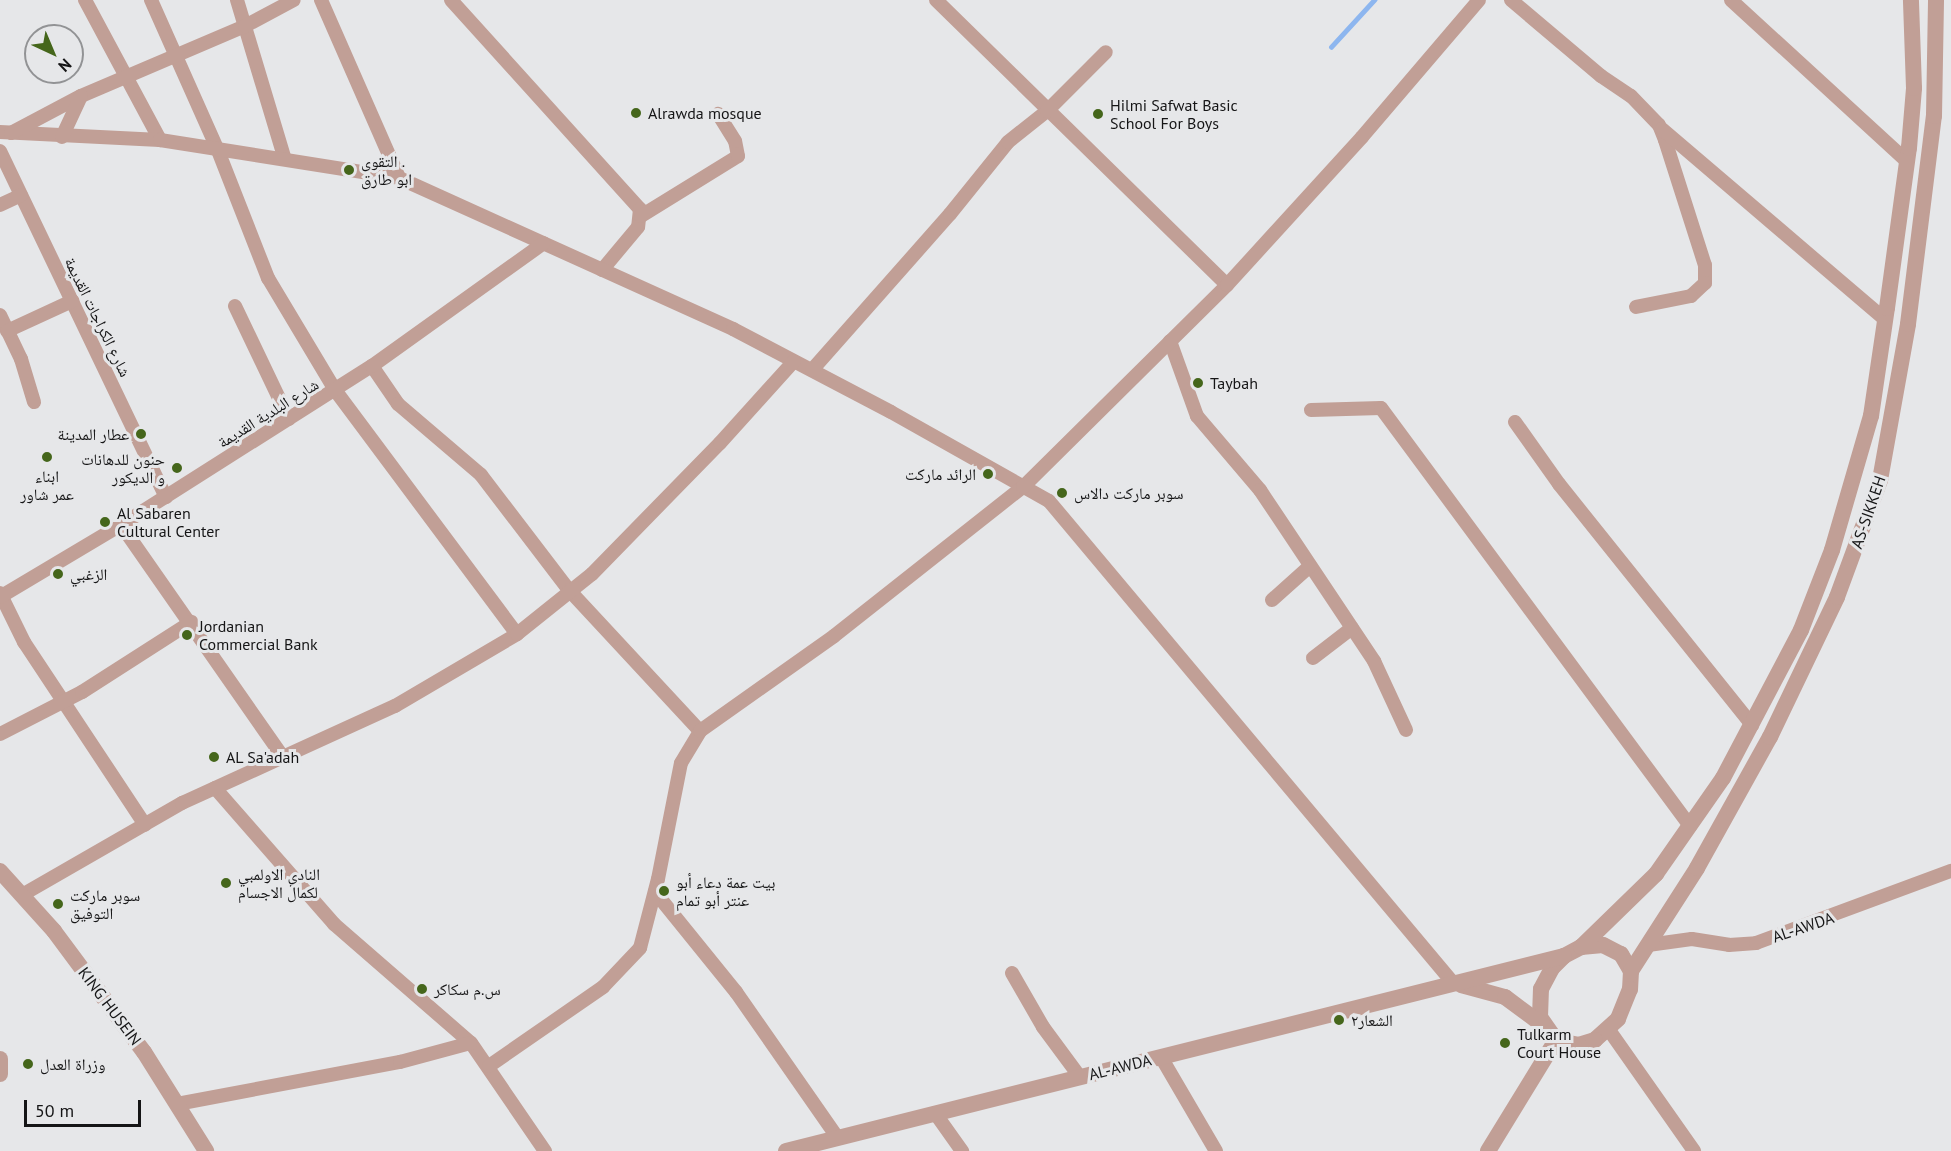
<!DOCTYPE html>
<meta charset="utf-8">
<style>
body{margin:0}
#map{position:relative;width:1951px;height:1151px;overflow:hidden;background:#e6e7e9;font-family:"PT Sans","Noto Naskh Arabic",sans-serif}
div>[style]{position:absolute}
.stream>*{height:4.5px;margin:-2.25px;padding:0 2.25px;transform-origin:2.25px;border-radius:2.25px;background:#8db6ef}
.minor>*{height:14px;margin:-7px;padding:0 7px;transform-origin:7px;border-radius:7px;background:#c19f96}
.tertiary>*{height:16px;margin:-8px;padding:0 8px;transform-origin:8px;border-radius:8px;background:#c19f96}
.dots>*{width:16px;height:16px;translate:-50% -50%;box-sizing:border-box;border:3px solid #e6e7e9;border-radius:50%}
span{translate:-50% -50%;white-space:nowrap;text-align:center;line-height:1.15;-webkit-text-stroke:6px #e6e7e9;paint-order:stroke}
.poi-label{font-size:16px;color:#151516}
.left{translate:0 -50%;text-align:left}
.right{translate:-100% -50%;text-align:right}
.street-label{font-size:16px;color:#151516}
.north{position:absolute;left:24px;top:24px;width:60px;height:60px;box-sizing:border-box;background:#e6e7e9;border:2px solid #929395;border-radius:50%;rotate:136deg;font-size:16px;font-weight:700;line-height:24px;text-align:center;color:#151516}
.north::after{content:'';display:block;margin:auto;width:21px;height:27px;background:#45661b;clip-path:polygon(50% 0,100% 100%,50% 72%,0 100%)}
.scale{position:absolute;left:24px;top:1100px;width:117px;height:27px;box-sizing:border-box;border:3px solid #151516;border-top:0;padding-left:8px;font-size:18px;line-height:21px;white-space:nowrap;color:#151516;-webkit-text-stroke:4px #e6e7e9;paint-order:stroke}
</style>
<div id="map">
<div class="stream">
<i style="left:1331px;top:47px;width:64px;rotate:-47.5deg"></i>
</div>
<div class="minor">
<i style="left:85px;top:0;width:159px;rotate:61.8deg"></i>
<i style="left:151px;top:0;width:162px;rotate:66deg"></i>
<i style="left:217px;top:148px;width:140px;rotate:68.6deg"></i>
<i style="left:268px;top:278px;width:131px;rotate:59.1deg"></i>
<i style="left:335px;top:390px;width:304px;rotate:53.3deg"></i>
<i style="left:237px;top:0;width:164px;rotate:73.3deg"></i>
<i style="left:321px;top:0;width:194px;rotate:66.3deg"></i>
<i style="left:451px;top:0;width:282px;rotate:47.9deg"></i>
<i style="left:640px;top:209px;width:18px;rotate:96deg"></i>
<i style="left:638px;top:227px;width:56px;rotate:129.9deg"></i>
<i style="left:936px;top:0;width:407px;rotate:44.4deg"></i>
<i style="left:1511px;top:0;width:118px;rotate:40.2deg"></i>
<i style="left:1601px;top:76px;width:36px;rotate:34deg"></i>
<i style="left:1631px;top:96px;width:40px;rotate:46deg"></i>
<i style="left:1659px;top:125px;width:16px;rotate:68deg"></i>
<i style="left:1665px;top:140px;width:131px;rotate:72.3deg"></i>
<i style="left:1705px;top:265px;width:18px;rotate:90deg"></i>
<i style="left:1705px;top:283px;width:19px;rotate:137deg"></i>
<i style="left:1691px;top:296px;width:56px;rotate:168.7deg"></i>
<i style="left:1731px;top:0;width:239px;rotate:42.5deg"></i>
<i style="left:1662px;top:129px;width:294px;rotate:40.5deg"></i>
<i style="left:0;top:132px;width:160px;rotate:2.9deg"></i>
<i style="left:160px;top:140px;width:242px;rotate:9deg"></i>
<i style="left:399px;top:178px;width:367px;rotate:24.3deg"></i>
<i style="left:733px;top:329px;width:178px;rotate:27.7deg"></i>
<i style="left:891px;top:412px;width:181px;rotate:29.4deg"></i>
<i style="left:1049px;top:501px;width:630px;rotate:50.02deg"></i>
<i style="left:11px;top:133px;width:79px;rotate:-27.9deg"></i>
<i style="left:81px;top:96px;width:178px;rotate:-23.1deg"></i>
<i style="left:245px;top:26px;width:55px;rotate:-28deg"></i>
<i style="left:62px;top:137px;width:45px;rotate:-65.1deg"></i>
<i style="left:0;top:151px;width:384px;rotate:64.4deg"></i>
<i style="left:0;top:205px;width:23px;rotate:-25deg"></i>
<i style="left:641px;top:216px;width:114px;rotate:-31.7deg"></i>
<i style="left:738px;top:156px;width:15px;rotate:-101deg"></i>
<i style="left:735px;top:141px;width:32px;rotate:-122deg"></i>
<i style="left:235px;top:306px;width:125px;rotate:64.5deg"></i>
<i style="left:0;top:315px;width:49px;rotate:64.5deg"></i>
<i style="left:21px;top:359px;width:45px;rotate:73.2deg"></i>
<i style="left:7px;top:331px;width:72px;rotate:-24.8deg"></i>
<i style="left:1170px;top:341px;width:80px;rotate:70.2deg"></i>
<i style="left:1197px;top:416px;width:97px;rotate:49.6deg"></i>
<i style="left:1260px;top:490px;width:206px;rotate:56.3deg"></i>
<i style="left:1374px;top:661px;width:76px;rotate:65.1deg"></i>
<i style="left:372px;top:366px;width:46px;rotate:55.6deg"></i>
<i style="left:398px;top:404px;width:109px;rotate:40.5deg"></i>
<i style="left:481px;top:475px;width:145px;rotate:52.6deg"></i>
<i style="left:569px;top:590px;width:192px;rotate:47.1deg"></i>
<i style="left:812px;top:370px;width:208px;rotate:-48.5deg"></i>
<i style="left:950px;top:214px;width:92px;rotate:-51.1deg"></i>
<i style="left:1008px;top:142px;width:50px;rotate:-38.5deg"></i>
<i style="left:1047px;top:111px;width:83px;rotate:-45deg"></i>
<i style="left:1311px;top:410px;width:70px;rotate:-1.6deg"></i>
<i style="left:1381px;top:408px;width:520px;rotate:53.53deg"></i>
<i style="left:1515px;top:422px;width:76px;rotate:54.6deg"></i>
<i style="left:1559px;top:484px;width:309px;rotate:51.3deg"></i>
<i style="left:121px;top:525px;width:283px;rotate:55.1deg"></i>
<i style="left:0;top:593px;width:55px;rotate:63.9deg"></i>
<i style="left:24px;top:642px;width:219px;rotate:56.5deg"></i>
<i style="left:0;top:597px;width:141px;rotate:-30.8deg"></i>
<i style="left:121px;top:525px;width:297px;rotate:-32.4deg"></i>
<i style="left:372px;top:366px;width:211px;rotate:-35.6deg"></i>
<i style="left:1272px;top:600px;width:51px;rotate:-41.8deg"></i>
<i style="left:1313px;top:658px;width:49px;rotate:-37.6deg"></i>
<i style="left:0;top:734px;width:92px;rotate:-27.1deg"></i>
<i style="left:82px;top:692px;width:130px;rotate:-32.7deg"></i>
<i style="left:215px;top:788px;width:181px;rotate:48.8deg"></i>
<i style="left:334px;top:924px;width:181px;rotate:41deg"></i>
<i style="left:471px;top:1043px;width:131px;rotate:55.6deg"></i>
<i style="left:655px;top:892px;width:129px;rotate:51deg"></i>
<i style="left:736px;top:992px;width:177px;rotate:55.1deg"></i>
<i style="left:22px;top:895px;width:185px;rotate:-29.9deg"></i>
<i style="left:182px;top:803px;width:234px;rotate:-24.5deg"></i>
<i style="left:395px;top:706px;width:142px;rotate:-30.5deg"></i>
<i style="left:517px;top:634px;width:96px;rotate:-38.7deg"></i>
<i style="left:592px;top:574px;width:183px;rotate:-45.7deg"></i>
<i style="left:720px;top:443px;width:110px;rotate:-47.9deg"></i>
<i style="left:1648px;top:945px;width:44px;rotate:-7.8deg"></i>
<i style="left:1692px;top:939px;width:37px;rotate:9deg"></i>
<i style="left:1729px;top:945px;width:27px;rotate:-4deg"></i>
<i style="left:1756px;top:943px;width:208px;rotate:-20.3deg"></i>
<i style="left:1012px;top:973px;width:62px;rotate:60.1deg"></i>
<i style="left:1043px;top:1027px;width:62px;rotate:53.5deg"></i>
<i style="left:1609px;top:1030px;width:148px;rotate:54.9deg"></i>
<i style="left:1161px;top:1057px;width:109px;rotate:59.7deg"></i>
<i style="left:489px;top:1066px;width:139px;rotate:-34.7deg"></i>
<i style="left:603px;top:987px;width:54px;rotate:-46.5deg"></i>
<i style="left:640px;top:948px;width:71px;rotate:-75.4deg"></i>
<i style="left:658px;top:879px;width:118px;rotate:-78.8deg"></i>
<i style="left:681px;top:763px;width:37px;rotate:-59deg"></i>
<i style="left:700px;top:731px;width:164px;rotate:-35.3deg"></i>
<i style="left:834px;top:636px;width:241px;rotate:-38.3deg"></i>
<i style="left:1023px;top:487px;width:287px;rotate:-44.7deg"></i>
<i style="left:1227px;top:285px;width:200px;rotate:-47.6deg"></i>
<i style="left:1362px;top:137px;width:180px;rotate:-49.5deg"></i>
<i style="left:177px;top:1104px;width:227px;rotate:-10.7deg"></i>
<i style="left:400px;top:1062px;width:73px;rotate:-15deg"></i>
<i style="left:935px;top:1113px;width:47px;rotate:54.6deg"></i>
</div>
<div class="tertiary">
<i style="left:0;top:871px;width:81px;rotate:48deg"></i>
<i style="left:54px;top:931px;width:151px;rotate:53.4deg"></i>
<i style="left:144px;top:1052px;width:117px;rotate:57.9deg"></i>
<i style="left:1603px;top:945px;width:20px;rotate:27deg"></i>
<i style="left:1621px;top:954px;width:20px;rotate:60deg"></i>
<i style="left:1631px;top:971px;width:18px;rotate:93deg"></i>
<i style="left:1630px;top:989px;width:32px;rotate:112deg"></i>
<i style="left:1618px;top:1019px;width:31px;rotate:138deg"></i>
<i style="left:1595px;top:1040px;width:17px;rotate:163deg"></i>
<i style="left:1579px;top:1045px;width:24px;rotate:-168deg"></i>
<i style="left:1556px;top:1040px;width:28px;rotate:-125deg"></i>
<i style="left:1540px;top:1017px;width:28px;rotate:-88deg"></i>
<i style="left:1541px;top:989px;width:24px;rotate:-62deg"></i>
<i style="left:1552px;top:968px;width:17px;rotate:-45deg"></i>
<i style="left:1564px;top:956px;width:19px;rotate:-28deg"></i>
<i style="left:1581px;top:947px;width:22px;rotate:-5deg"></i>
<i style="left:1581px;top:947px;width:105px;rotate:-44.2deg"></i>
<i style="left:1656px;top:874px;width:117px;rotate:-55.1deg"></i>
<i style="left:1723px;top:778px;width:167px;rotate:-62.2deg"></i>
<i style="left:1801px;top:630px;width:86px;rotate:-68.8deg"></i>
<i style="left:1832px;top:550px;width:140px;rotate:-73.8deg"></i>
<i style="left:1871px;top:416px;width:109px;rotate:-81.6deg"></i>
<i style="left:1887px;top:308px;width:162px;rotate:-82.2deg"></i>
<i style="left:1909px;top:148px;width:60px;rotate:-85.2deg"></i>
<i style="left:1914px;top:88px;width:88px;rotate:-92deg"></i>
<i style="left:1631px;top:971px;width:122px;rotate:-57.3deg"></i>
<i style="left:1697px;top:868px;width:150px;rotate:-60.9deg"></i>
<i style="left:1770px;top:737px;width:155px;rotate:-64.4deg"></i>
<i style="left:1837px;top:597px;width:125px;rotate:-69.8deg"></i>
<i style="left:1880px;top:480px;width:158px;rotate:-79.8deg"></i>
<i style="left:1908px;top:324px;width:210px;rotate:-82.9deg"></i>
<i style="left:1934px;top:116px;width:116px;rotate:-89deg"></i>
<i style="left:1461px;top:985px;width:46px;rotate:15.3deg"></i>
<i style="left:1505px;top:997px;width:49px;rotate:36.6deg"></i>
<i style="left:0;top:1059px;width:15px;rotate:90deg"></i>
<i style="left:786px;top:1151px;width:802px;rotate:-14.07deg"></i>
<i style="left:1488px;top:1151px;width:130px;rotate:-58.5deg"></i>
</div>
<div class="dots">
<i style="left:636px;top:113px;background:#45661b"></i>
<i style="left:1098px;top:114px;background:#45661b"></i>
<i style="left:349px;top:170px;background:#45661b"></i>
<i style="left:1198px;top:383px;background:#45661b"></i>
<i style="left:141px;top:434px;background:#45661b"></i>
<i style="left:47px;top:457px;background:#45661b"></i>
<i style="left:177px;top:468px;background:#45661b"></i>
<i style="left:988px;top:474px;background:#45661b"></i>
<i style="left:1062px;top:493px;background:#45661b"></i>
<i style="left:105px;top:522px;background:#45661b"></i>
<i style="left:58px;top:574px;background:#45661b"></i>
<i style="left:187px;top:635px;background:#45661b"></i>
<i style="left:214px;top:757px;background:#45661b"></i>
<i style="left:226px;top:883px;background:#45661b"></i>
<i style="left:664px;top:891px;background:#45661b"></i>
<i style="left:58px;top:904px;background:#45661b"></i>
<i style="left:422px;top:989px;background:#45661b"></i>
<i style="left:1339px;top:1020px;background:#45661b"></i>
<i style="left:1505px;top:1043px;background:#45661b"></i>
<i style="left:28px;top:1064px;background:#45661b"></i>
</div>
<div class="poi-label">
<span class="left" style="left:1110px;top:114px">Hilmi Safwat Basic<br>School For Boys</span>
<span class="left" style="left:648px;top:113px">Alrawda mosque</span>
<span class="left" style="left:361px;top:170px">التقوى .<br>ابو طارق</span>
<span class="left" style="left:1210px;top:383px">Taybah</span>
<span class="right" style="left:129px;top:434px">عطار المدينة</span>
<span class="right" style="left:165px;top:468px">حنون للدهانات<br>و الديكور</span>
<span class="right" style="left:976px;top:474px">الرائد ماركت</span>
<span style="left:47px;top:485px">ابناء<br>عمر شاور</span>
<span class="left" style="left:1074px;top:493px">سوبر ماركت دالاس</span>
<span class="left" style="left:117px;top:522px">Al Sabaren<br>Cultural Center</span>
<span class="left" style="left:70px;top:574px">الزغبي</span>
<span class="left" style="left:199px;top:635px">Jordanian<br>Commercial Bank</span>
<span class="left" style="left:226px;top:757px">AL Sa'adah</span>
<span class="left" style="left:238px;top:883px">النادي الاولمبي<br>لكمال الاجسام</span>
<span class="left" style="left:676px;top:891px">بيت عمة دعاء أبو<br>عنتر أبو تمام</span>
<span class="left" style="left:70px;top:904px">سوبر ماركت<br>التوفيق</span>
<span class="left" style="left:434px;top:989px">س.م سكاكر</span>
<span class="left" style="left:1351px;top:1020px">الشعار٢</span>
<span class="left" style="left:1517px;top:1043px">Tulkarm<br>Court House</span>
<span class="left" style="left:40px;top:1064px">وزراة العدل</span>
</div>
<div class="street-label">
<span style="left:98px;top:317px;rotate:64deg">شارع الكراجات القديمة</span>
<span style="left:268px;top:413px;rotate:-32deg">شارع البلدية القديمة</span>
<span style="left:1868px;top:512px;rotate:-71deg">AS-SIKKEH</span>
<span style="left:1803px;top:927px;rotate:-19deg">AL-AWDA</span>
<span style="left:110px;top:1006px;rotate:53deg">KING HUSEIN</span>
<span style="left:1120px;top:1067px;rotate:-14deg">AL-AWDA</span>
</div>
<div class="north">N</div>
<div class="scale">50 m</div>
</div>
